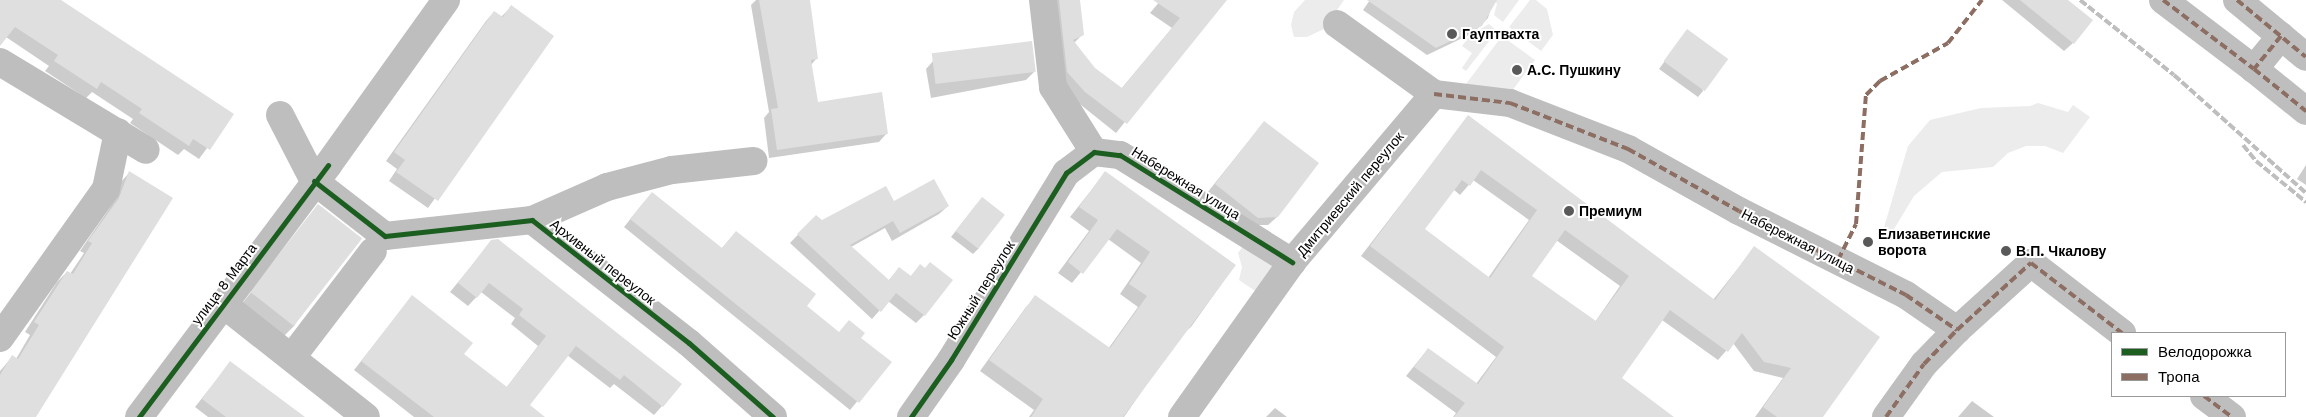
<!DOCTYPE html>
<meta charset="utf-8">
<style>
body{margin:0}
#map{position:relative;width:2306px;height:417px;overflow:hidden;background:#fff;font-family:"Work Sans",sans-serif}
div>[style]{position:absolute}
.green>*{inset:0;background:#ececec}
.shadow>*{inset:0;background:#0003}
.building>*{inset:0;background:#dfdfdf;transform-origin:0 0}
.minor>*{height:28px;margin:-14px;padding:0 14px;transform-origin:14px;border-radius:14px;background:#bebebe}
.rail>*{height:4px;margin-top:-2px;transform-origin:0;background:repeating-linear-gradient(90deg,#bebebe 0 8px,transparent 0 10.5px)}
.quiet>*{height:4px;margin-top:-2px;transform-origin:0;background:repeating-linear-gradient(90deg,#8d6e63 0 8px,transparent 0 12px)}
.cycleway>*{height:5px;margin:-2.5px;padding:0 2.5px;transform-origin:2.5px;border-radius:2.5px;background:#1b5e20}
.dots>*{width:14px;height:14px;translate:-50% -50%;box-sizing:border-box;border:2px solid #fff;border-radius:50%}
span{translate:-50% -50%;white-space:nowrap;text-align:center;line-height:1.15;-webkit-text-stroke:4px #fff;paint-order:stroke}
.poi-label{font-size:14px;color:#000;font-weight:700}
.left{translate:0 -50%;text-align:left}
.street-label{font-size:14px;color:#000}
.legend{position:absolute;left:2111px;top:332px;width:175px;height:65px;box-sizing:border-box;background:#fff;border:1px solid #999;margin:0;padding:6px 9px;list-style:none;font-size:15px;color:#000}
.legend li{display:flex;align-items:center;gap:10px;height:25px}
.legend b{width:25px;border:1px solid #999}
</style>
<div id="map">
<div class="green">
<i style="clip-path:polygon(1305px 0,1344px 0,1324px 29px,1307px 37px,1294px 37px,1291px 25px,1294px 12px)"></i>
<i style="clip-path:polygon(1519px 0,1503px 22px,1494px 15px,1497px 4px,1494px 0)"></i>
<i style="clip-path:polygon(1530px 0,1536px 0,1547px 9px,1553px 35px,1541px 51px,1509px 27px)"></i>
<i style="clip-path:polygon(1489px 24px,1497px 31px,1466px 71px,1462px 68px,1472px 53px,1462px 46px,1475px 29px,1477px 31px)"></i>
<i style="clip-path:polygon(1502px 36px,1535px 60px,1509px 95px,1466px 84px)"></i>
<i style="clip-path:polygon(2038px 103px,2068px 112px,2073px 105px,2090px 117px,2063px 153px,2045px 146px,2026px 146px,2008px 153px,1993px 167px,1942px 172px,1914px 196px,1888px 239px,1882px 234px,1908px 146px,1930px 120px,1981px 108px,2030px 106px)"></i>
<i style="clip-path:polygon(1249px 238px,1282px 261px,1267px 299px,1239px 280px,1242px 267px,1238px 253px)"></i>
</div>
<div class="shadow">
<i style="clip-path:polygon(0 0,59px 0,232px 114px,199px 159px,184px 149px,178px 155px,130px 123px,133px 119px,92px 92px,86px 98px,45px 71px,49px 66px,6px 37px)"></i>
<i style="clip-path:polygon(756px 0,809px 0,816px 59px,811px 65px,817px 103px,887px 133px,879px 142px,769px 158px,764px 118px,769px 112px,751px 5px)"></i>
<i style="clip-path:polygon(1045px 0,1079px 0,1083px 34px,1074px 43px,1094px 69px,1121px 89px,1172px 28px,1150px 13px,1161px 0,1223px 0,1116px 133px,1076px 101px,1058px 82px)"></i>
<i style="clip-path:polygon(1370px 0,1493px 0,1488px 18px,1473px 33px,1427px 55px,1363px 10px)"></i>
<i style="clip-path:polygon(2002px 0,2066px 0,2073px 43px,2064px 51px)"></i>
<i style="clip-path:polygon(511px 7px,552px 36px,428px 208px,389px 181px,397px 169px,386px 161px,486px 21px,494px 12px,501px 17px)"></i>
<i style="clip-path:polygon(1687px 31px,1703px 91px,1698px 97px,1659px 69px)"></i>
<i style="clip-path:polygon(934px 60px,1034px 72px,1026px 80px,931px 98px,926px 69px)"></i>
<i style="clip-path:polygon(evenodd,1468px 117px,1713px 300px,1754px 248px,1822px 417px,1755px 417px,1783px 378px,1754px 371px,1733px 343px,1718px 360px,1662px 320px,1620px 379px,1672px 417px,1453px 417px,1456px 413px,1406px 376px,1428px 349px,1476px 384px,1496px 357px,1361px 256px,1468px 117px,1473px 180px,1529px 220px,1488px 278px,1423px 229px,1453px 189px,1460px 195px,1473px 180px,1468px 117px,1556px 240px,1620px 286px,1595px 322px,1531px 276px,1556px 240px)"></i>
<i style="clip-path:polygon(1264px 122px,1277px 217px,1268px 225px,1249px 225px,1207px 193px)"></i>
<i style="clip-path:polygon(2306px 165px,2306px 185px,2297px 179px)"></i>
<i style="clip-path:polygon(129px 173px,35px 417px,0 417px,0 371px,12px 357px,16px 359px,30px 335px,25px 332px,57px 282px,67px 272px,70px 274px,84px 253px,80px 251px,109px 209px,120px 183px)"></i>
<i style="clip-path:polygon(1105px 173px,1235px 265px,1191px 327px,1180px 336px,1124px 417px,1029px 417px,1034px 410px,980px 371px,1026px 307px,1036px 297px,1108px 349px,1138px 307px,1120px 294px,1141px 263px,1108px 239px,1072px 283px,1058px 273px,1089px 231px,1070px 217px)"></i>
<i style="clip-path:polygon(644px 202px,721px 249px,736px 232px,805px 306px,839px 333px,859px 338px,890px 362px,850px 410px,624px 227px)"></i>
<i style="clip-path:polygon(894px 202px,948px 206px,939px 214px,892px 241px,885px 228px,851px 247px,888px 281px,899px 269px,910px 277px,920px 266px,924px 269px,924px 315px,916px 323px,888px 301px,872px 319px,790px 243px,816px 216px,822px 222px)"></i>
<i style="clip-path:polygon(976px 205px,979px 248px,973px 254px,951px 237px)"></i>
<i style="clip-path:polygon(318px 206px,295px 325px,284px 336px,241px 305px)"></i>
<i style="clip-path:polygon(492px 241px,662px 406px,654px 415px,614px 384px,610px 388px,567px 355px,528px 406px,543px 417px,414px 417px,354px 370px,412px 297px,462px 355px,506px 388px,538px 346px,511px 324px,515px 318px,481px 292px,468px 306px,450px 292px)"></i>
<i style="clip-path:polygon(230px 363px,304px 417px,208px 417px,195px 407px)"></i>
<i style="clip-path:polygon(1972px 401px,1994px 417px,1958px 417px)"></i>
<i style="clip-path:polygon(1275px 408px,1287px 417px,1266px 417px)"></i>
</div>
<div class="building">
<i style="clip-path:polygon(0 0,61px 0,234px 114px,210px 150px,193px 139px,189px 146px,139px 113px,142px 109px,101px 82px,97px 89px,54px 61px,58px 55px,15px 27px,0 46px)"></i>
<i style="clip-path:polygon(759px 0,810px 0,818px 59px,811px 60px,818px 102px,882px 92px,888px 134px,777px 150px,771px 109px,778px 108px)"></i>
<i style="clip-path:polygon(1059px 0,1080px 0,1084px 35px,1073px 40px,1095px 68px,1122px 88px,1180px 18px,1153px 0,1227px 0,1127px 124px,1085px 92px,1067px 72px)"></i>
<i style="clip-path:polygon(1367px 0,1497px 0,1482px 26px,1436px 48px)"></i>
<i style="clip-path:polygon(2020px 0,2068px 0,2093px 20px,2074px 44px)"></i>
<i style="clip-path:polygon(511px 5px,554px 36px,438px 201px,396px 172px,405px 160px,394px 152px,494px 11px,503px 17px)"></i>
<i style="left:1687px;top:29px;width:51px;height:40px;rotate:36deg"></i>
<i style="left:1032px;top:41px;width:31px;height:101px;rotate:83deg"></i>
<i style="clip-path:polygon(evenodd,1468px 115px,1715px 300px,1754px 246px,1880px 337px,1823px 417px,1777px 417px,1763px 407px,1791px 368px,1764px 362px,1742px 333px,1728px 352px,1670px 310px,1622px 378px,1674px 417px,1454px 417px,1465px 403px,1414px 367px,1428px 348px,1478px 384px,1504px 347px,1370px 246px,1468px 115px,1481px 170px,1537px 210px,1490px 278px,1425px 229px,1462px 180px,1470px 186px,1481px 170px,1468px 115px,1565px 230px,1629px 276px,1596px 321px,1532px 276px,1565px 230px)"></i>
<i style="clip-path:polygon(1264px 121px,1319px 163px,1278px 217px,1258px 218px,1215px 184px)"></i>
<i style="clip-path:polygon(129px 171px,173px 198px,36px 417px,0 417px,0 375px,12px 355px,18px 359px,39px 325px,34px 322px,67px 271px,73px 274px,92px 243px,88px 241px,119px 198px)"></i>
<i style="clip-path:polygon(1105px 171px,1236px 265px,1123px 417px,1031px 417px,1043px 399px,989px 360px,1035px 295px,1110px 348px,1147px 296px,1129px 284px,1150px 252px,1117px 229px,1083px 274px,1068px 262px,1098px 220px,1079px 207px)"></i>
<i style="clip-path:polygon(934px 179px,949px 206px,900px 233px,893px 221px,850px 245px,889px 280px,899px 267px,911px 276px,920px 264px,925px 268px,930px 262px,953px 280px,925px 316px,896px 293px,881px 312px,797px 234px,816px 215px,822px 220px,886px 186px,894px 201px)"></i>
<i style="clip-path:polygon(652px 192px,722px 248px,736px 231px,816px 294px,807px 306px,839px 332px,849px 320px,865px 333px,861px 338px,892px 362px,859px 403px,630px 219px)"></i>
<i style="left:982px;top:197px;width:29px;height:43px;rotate:38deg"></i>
<i style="left:318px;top:204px;width:56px;height:111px;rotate:38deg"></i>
<i style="clip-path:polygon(498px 239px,682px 384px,663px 407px,624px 375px,620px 380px,576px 346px,530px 405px,545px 417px,434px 417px,361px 361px,412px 295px,473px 343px,464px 354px,507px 387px,546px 336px,519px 315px,523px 309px,489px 283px,477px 298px,458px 283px,491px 240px)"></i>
<i style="clip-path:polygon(230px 361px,305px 417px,226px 417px,202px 399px)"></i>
</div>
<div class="minor">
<i style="left:1043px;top:0;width:88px;rotate:83.4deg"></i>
<i style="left:1053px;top:87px;width:77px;rotate:57.8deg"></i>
<i style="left:2163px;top:0;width:114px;rotate:37.2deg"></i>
<i style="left:2237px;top:0;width:89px;rotate:39.6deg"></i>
<i style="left:1337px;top:24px;width:120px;rotate:35.8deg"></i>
<i style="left:2281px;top:36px;width:43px;rotate:129.3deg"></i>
<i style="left:2254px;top:69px;width:67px;rotate:38.9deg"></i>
<i style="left:0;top:62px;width:170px;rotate:31.1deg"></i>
<i style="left:1434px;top:94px;width:77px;rotate:6.8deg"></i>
<i style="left:1510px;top:103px;width:127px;rotate:21.3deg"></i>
<i style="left:1628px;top:149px;width:127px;rotate:29.2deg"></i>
<i style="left:1739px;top:211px;width:187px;rotate:26.7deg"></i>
<i style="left:1906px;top:295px;width:62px;rotate:34.5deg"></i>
<i style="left:1957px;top:330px;width:100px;rotate:-42.2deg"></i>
<i style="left:2031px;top:263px;width:115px;rotate:37.6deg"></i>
<i style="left:280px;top:115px;width:74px;rotate:62.7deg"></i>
<i style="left:314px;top:181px;width:90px;rotate:37.8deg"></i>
<i style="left:385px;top:236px;width:148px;rotate:-6.2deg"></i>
<i style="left:532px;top:220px;width:199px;rotate:38.1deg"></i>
<i style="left:689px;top:343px;width:112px;rotate:41.4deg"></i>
<i style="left:532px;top:220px;width:82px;rotate:-23.7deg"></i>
<i style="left:607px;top:187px;width:67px;rotate:-14.7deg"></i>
<i style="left:672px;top:170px;width:82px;rotate:-6.3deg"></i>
<i style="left:223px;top:304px;width:182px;rotate:38.3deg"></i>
<i style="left:0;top:338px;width:183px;rotate:-54.6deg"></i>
<i style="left:106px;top:189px;width:58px;rotate:-78.1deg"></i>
<i style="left:292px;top:357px;width:133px;rotate:-52.6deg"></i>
<i style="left:2204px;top:396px;width:35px;rotate:37deg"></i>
<i style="left:139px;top:417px;width:315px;rotate:-53.1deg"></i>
<i style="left:328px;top:165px;width:203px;rotate:-54.4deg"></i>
<i style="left:911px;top:417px;width:70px;rotate:-54.9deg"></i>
<i style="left:951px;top:360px;width:220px;rotate:-58.4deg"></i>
<i style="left:1066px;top:173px;width:35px;rotate:-37deg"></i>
<i style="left:1094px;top:152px;width:26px;rotate:7deg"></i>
<i style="left:1120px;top:155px;width:203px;rotate:31.9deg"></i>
<i style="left:1182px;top:417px;width:190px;rotate:-54.6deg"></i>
<i style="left:1292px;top:262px;width:220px;rotate:-49.8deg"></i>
<i style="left:1886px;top:417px;width:65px;rotate:-54.4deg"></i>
<i style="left:1924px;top:364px;width:47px;rotate:-45.9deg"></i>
</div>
<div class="rail">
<i style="left:2080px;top:0;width:120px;rotate:38.6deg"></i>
<i style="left:2174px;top:75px;width:177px;rotate:41.8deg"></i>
<i style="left:2243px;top:145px;width:21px;rotate:51deg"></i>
<i style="left:2256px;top:161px;width:65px;rotate:39.4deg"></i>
</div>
<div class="quiet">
<i style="left:2163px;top:0;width:114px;rotate:37.2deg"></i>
<i style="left:2237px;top:0;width:89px;rotate:39.6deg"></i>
<i style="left:2281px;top:36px;width:43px;rotate:129.3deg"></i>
<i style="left:2254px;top:69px;width:67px;rotate:38.9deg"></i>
<i style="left:1434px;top:94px;width:77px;rotate:6.8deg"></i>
<i style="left:1510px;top:103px;width:127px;rotate:21.3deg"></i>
<i style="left:1628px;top:149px;width:127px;rotate:29.2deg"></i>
<i style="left:1739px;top:211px;width:187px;rotate:26.7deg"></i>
<i style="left:1906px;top:295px;width:62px;rotate:34.5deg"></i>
<i style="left:1957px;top:330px;width:100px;rotate:-42.2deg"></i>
<i style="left:2031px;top:263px;width:115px;rotate:37.6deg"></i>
<i style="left:1838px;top:260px;width:40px;rotate:-63.4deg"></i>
<i style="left:1856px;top:224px;width:129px;rotate:-85.6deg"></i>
<i style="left:1866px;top:95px;width:20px;rotate:-45deg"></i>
<i style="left:1880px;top:81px;width:78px;rotate:-29.2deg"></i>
<i style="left:1948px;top:43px;width:55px;rotate:-51.7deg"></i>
<i style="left:2204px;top:396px;width:35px;rotate:37deg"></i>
<i style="left:1886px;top:417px;width:65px;rotate:-54.4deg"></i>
<i style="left:1924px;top:364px;width:47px;rotate:-45.9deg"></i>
</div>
<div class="cycleway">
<i style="left:314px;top:181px;width:90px;rotate:37.8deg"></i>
<i style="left:385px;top:236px;width:148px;rotate:-6.2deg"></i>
<i style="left:532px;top:220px;width:199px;rotate:38.1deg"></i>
<i style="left:689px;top:343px;width:112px;rotate:41.4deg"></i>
<i style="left:139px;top:417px;width:315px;rotate:-53.1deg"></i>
<i style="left:911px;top:417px;width:70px;rotate:-54.9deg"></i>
<i style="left:951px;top:360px;width:220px;rotate:-58.4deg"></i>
<i style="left:1066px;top:173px;width:35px;rotate:-37deg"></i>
<i style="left:1094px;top:152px;width:26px;rotate:7deg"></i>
<i style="left:1120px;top:155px;width:203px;rotate:31.9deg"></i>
</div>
<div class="dots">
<i style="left:1452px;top:34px;background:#595959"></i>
<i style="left:1517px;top:70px;background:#595959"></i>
<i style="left:1569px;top:211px;background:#595959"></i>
<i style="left:1868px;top:242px;background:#595959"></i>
<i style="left:2006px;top:251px;background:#595959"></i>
</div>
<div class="poi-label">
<span class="left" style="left:1462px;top:34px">Гауптвахта</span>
<span class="left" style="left:1527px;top:70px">А.С. Пушкину</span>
<span class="left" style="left:1579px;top:211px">Премиум</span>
<span class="left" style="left:1878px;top:242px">Елизаветинские<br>ворота</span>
<span class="left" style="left:2016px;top:251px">В.П. Чкалову</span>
</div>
<div class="street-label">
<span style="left:1186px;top:183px;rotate:32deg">Набережная улица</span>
<span style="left:1350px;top:194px;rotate:-50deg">Дмитриевский переулок</span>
<span style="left:1798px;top:241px;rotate:27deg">Набережная улица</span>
<span style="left:603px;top:262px;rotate:38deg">Архивный переулок</span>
<span style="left:224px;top:284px;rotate:-53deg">улица 8 Марта</span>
<span style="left:981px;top:290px;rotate:-58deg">Южный переулок</span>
</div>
<ul class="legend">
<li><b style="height:6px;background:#1b5e20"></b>Велодорожка</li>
<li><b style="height:6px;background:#8d6e63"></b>Тропа</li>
</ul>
</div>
